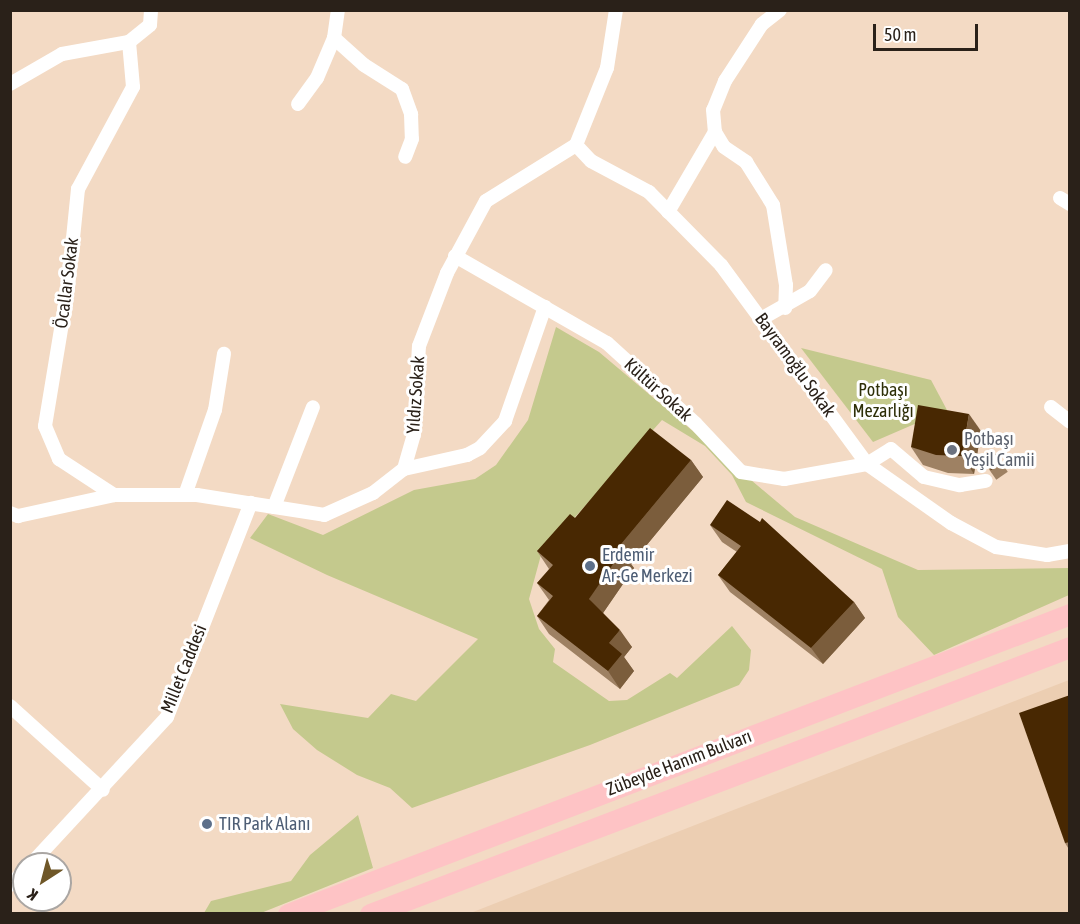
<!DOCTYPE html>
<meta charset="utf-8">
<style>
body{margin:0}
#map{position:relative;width:1080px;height:924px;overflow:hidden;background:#f3dac4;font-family:"Asap Condensed",sans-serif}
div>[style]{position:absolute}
.built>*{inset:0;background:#ecceb2}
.green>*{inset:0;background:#c4c98d}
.minor>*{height:14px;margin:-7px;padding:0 7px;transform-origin:7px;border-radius:7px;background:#fff}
.highway>*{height:21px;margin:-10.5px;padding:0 10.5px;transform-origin:10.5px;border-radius:10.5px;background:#fec3c5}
.wall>*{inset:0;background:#9e8163;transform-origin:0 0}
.shaded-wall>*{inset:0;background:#7b5d3c}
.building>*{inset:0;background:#482802}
.dots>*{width:16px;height:16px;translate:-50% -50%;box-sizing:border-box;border:3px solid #fff;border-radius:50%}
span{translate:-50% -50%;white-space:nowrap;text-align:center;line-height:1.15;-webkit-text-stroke:6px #fff;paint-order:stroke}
.street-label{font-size:18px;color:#2a2119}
.park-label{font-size:18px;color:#2e2f08}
.worship-label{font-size:18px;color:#5b616d}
.left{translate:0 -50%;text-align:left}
.service-label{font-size:18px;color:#4e5e75}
.frame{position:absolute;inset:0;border:12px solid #2a2119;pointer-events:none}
.north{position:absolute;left:12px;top:852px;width:60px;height:60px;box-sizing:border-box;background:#fff;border:2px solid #aaa6a3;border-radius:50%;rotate:216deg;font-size:16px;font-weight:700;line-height:24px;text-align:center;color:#2a2119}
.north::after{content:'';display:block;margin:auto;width:21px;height:27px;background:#6f5728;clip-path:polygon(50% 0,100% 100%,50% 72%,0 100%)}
.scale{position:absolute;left:873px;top:24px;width:105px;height:27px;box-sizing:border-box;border:3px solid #2a2119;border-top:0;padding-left:8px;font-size:18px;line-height:21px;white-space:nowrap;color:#2a2119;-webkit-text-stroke:4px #fff;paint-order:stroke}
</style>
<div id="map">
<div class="built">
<i style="clip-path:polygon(1069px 680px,1069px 913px,468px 914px,736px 809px)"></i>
</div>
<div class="green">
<i style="clip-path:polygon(556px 327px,599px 352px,795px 517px,918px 570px,1069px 568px,1069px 595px,934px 655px,898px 617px,882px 569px,746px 502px,732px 475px,705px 446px,662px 420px,541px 555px,529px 599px,539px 629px,555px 649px,553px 662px,609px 701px,627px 700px,670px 673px,677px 678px,732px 626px,751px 650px,749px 670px,739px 685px,590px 745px,412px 808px,390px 788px,357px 775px,317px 750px,293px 729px,280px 704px,368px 718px,391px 694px,416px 701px,478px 639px,327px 575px,250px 538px,268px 514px,323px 535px,414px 490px,475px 479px,496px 465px,528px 420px)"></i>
<i style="clip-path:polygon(801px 348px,931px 380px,947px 410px,873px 442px)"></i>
<i style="clip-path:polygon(358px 815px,373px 868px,261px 913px,204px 913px,211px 901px,291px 881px,310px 855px)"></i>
</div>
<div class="minor">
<i style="left:780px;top:10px;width:23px;rotate:142deg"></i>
<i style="left:762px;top:24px;width:68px;rotate:123deg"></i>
<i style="left:725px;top:81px;width:31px;rotate:112deg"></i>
<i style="left:713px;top:110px;width:22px;rotate:85deg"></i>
<i style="left:715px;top:132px;width:17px;rotate:59deg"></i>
<i style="left:724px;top:147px;width:27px;rotate:34deg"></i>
<i style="left:746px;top:162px;width:51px;rotate:57.9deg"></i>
<i style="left:773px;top:205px;width:81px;rotate:80.8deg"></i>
<i style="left:786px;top:285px;width:23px;rotate:92deg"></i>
<i style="left:334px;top:38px;width:40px;rotate:42deg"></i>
<i style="left:364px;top:65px;width:45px;rotate:32.3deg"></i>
<i style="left:402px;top:89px;width:27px;rotate:70deg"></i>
<i style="left:411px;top:114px;width:25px;rotate:88deg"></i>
<i style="left:412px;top:139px;width:19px;rotate:111deg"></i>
<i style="left:129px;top:42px;width:45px;rotate:84.9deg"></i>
<i style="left:133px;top:87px;width:116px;rotate:118.3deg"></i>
<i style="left:78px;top:189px;width:99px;rotate:95.8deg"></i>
<i style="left:68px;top:287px;width:141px;rotate:99.4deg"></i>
<i style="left:45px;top:426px;width:36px;rotate:67deg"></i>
<i style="left:59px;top:459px;width:66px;rotate:33.2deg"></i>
<i style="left:114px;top:495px;width:83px"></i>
<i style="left:197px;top:495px;width:129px;rotate:8.9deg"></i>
<i style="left:324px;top:515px;width:54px;rotate:-24.2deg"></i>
<i style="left:373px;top:493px;width:39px;rotate:-38deg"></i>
<i style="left:404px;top:469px;width:35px;rotate:-74deg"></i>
<i style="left:414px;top:435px;width:89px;rotate:-86.8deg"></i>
<i style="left:419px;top:346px;width:78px;rotate:-69deg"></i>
<i style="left:447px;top:273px;width:82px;rotate:-61.6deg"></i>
<i style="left:486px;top:201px;width:106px;rotate:-31.9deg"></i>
<i style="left:129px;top:42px;width:27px;rotate:-39deg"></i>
<i style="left:150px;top:25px;width:15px;rotate:-86deg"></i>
<i style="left:10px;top:84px;width:60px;rotate:-30deg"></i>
<i style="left:62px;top:54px;width:68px;rotate:-10.2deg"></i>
<i style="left:298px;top:104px;width:32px;rotate:-54deg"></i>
<i style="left:317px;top:78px;width:43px;rotate:-67deg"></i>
<i style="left:334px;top:38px;width:28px;rotate:-82deg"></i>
<i style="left:576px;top:145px;width:22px;rotate:47deg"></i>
<i style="left:591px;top:161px;width:66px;rotate:28.1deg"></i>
<i style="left:649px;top:192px;width:103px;rotate:45.4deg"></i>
<i style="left:721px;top:265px;width:247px;rotate:53.7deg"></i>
<i style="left:867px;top:464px;width:103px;rotate:35.1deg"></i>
<i style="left:951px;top:523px;width:51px;rotate:28.1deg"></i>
<i style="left:996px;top:547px;width:52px;rotate:8.9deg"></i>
<i style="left:1047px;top:555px;width:23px;rotate:-10deg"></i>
<i style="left:576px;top:145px;width:83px;rotate:-68.1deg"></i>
<i style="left:607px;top:68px;width:59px;rotate:-81.2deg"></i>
<i style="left:1060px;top:198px;width:12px;rotate:31deg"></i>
<i style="left:668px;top:212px;width:93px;rotate:-59.6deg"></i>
<i style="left:455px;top:256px;width:175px;rotate:29.8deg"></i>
<i style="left:607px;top:343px;width:120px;rotate:42.3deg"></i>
<i style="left:696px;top:424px;width:66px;rotate:46.8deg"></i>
<i style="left:741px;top:472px;width:44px;rotate:9.2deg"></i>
<i style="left:784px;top:479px;width:84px;rotate:-10.2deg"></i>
<i style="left:867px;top:464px;width:28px;rotate:-32deg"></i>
<i style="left:891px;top:449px;width:43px;rotate:40.3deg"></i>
<i style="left:924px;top:477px;width:37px;rotate:13deg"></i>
<i style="left:960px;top:485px;width:26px;rotate:-9deg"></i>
<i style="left:761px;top:319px;width:56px;rotate:-29.7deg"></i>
<i style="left:810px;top:291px;width:26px;rotate:-53deg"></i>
<i style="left:1051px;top:407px;width:24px;rotate:38deg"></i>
<i style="left:404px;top:469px;width:65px;rotate:-12.5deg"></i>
<i style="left:467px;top:455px;width:15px;rotate:-28deg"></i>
<i style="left:480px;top:448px;width:37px;rotate:-47deg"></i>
<i style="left:505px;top:421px;width:121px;rotate:-70.7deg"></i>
<i style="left:185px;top:495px;width:90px;rotate:-70.6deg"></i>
<i style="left:215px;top:410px;width:57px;rotate:-80.9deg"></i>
<i style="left:274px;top:507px;width:107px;rotate:-68.7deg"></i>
<i style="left:10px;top:513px;width:9px;rotate:21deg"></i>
<i style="left:18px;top:516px;width:98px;rotate:-12.3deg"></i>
<i style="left:10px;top:706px;width:125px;rotate:42.1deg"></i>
<i style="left:31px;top:864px;width:200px;rotate:-47.2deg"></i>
<i style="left:167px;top:717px;width:230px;rotate:-68.6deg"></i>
<i style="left:10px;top:885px;width:20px;rotate:-45deg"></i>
</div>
<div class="highway">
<i style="left:288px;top:914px;width:838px;rotate:-20.99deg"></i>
<i style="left:370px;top:914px;width:749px;rotate:-20.88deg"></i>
</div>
<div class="wall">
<i style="clip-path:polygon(981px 431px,974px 474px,948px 473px,923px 465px,911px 447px)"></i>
<i style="left:994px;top:452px;width:24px;height:14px;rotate:55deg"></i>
<i style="clip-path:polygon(691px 460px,703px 477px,631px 564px,634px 568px,603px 613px,632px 647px,624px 657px,634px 671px,620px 689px,549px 634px,537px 616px,549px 600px,537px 583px,549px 569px,537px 551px,575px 518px)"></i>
<i style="clip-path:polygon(710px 525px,854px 602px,865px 618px,823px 664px,730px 592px,718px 575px,737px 552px,722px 542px)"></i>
<i style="clip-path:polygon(1070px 695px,1070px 851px,1065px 843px)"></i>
</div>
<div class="shaded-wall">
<i style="clip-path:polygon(969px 414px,981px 431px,974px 474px,962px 456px)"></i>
<i style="clip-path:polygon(691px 460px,703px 477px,631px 564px,634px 568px,601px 616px,589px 599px,617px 549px)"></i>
<i style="clip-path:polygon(854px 602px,865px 618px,823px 664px,811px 648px)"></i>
<i style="clip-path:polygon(620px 630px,632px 647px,624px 657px,634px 671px,620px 689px,608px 671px,609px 643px)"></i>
</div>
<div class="building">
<i style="clip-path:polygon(918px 405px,969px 414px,962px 456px,936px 455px,911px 447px)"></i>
<i style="clip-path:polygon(650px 428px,691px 460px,617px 549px,622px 551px,589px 599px,620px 630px,609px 643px,622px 654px,608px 671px,537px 616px,553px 596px,537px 583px,553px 565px,537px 551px,570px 514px,575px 518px)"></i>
<i style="clip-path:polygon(994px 452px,1001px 463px,991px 470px,982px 459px)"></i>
<i style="clip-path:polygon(727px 500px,760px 522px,762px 518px,854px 602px,811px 648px,718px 575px,741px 546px,710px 525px)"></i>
<i style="clip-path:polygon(1070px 695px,1070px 842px,1065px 843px,1019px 713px)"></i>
</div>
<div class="dots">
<i style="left:952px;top:450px;background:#6b7280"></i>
<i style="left:590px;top:566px;background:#5c6f8a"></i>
<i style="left:207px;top:824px;background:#5c6f8a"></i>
</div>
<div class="street-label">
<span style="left:67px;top:283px;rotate:-83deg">Öcallar Sokak</span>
<span style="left:795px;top:365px;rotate:54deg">Bayramoğlu Sokak</span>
<span style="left:658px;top:390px;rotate:42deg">Kültür Sokak</span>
<span style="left:416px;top:395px;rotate:-86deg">Yıldız Sokak</span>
<span style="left:184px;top:669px;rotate:-68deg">Millet Caddesi</span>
<span style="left:679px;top:763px;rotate:-21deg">Zübeyde Hanım Bulvarı</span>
</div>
<div class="park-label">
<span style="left:883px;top:401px">Potbaşı<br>Mezarlığı</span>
</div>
<div class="worship-label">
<span class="left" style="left:964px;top:450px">Potbaşı<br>Yeşil Camii</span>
</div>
<div class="service-label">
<span class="left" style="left:602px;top:566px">Erdemir<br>Ar-Ge Merkezi</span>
<span class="left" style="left:219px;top:824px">TIR Park Alanı</span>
</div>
<div class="frame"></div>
<div class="north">K</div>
<div class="scale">50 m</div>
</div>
